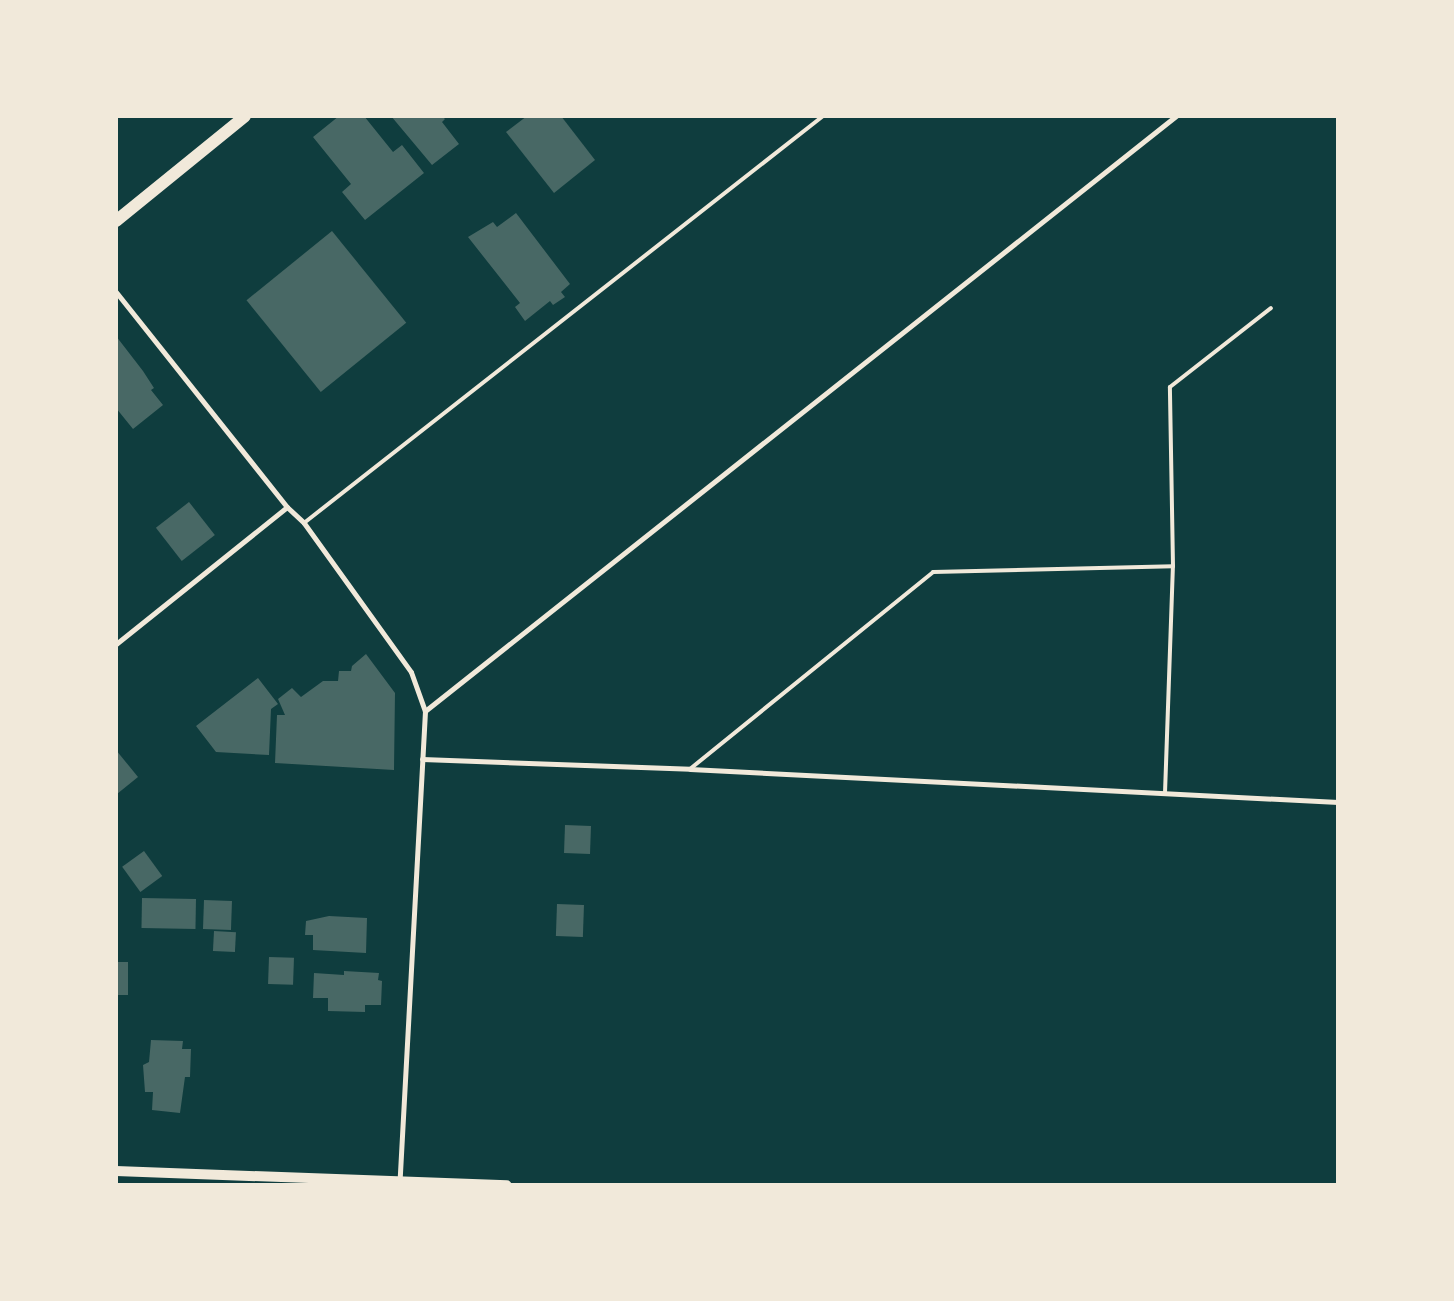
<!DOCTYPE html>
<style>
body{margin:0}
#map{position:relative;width:1454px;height:1301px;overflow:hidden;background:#0f3d3e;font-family:Poppins,sans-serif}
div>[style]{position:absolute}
.building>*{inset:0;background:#486865;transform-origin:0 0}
.service>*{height:4px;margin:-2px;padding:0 2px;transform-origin:2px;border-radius:2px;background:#f1e9da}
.minor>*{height:5px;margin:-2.5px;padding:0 2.5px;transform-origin:2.5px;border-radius:2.5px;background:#f1e9da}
.secondary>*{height:10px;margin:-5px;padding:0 5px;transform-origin:5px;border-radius:5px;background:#f1e9da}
.primary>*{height:12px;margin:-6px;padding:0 6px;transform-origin:6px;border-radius:6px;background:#f1e9da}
span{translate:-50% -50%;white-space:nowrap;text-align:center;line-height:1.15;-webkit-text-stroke:4px #f1e9da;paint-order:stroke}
.frame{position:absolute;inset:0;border:118px solid #f1e9da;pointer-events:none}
</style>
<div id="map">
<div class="building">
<i style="clip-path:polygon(339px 116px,364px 116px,393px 152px,402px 145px,424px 173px,365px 220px,342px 192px,351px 184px,313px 137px)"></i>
<i style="clip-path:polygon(391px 116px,442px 116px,445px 119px,442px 122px,459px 144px,432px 165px)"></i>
<i style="clip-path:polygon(527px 116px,561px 116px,595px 160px,554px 193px,506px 132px)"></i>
<i style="clip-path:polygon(516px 213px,570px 284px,561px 292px,565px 297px,553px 305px,550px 301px,525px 321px,515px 307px,520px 303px,468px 237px,493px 222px,497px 227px)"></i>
<i style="left:332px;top:231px;width:118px;height:110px;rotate:51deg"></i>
<i style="clip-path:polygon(116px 336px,143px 371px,154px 388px,151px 390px,163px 405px,133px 429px,116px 408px)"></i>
<i style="left:189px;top:502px;width:42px;height:42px;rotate:52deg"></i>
<i style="clip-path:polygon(366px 654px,395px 693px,394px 770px,275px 763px,277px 715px,285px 715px,278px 699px,292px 688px,301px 697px,323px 681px,338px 681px,339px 671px,351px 671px,352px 666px)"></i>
<i style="clip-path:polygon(258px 678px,278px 704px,271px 709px,269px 755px,216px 752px,196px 726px)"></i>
<i style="clip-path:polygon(116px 750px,138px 777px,117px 794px,116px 793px)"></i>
<i style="left:565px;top:825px;width:26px;height:28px;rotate:2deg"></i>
<i style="left:144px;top:851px;width:31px;height:27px;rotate:54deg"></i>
<i style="left:142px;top:898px;width:54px;height:30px;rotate:1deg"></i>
<i style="left:204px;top:900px;width:28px;height:29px;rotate:2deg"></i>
<i style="left:557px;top:904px;width:27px;height:32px;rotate:2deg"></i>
<i style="clip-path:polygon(329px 916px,367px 918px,366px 953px,313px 950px,313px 935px,305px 935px,306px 921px)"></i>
<i style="left:214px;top:931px;width:22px;height:20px;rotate:3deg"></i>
<i style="left:269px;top:957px;width:25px;height:27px;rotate:2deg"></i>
<i style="left:116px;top:962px;width:12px;height:33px"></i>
<i style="clip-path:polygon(344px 971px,379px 973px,378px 980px,382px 981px,381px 1005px,365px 1005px,365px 1012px,328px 1011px,328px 998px,313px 998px,314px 973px,344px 975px)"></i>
<i style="clip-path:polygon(151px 1040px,183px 1041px,182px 1049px,191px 1049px,190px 1077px,185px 1077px,180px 1113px,152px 1110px,153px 1092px,145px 1092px,143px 1065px,149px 1062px)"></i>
</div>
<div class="service">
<i style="left:304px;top:523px;width:660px;rotate:-38.1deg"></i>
<i style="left:690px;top:769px;width:313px;rotate:-39deg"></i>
<i style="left:933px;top:572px;width:240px;rotate:-1.4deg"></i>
<i style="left:1165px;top:793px;width:227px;rotate:-88deg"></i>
<i style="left:1173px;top:566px;width:179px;rotate:-91deg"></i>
<i style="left:1170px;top:387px;width:128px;rotate:-38deg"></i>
</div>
<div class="minor">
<i style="left:116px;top:292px;width:275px;rotate:51.5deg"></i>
<i style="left:287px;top:507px;width:23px;rotate:43deg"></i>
<i style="left:304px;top:523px;width:183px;rotate:54.3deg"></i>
<i style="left:411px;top:672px;width:41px;rotate:70.3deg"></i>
<i style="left:425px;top:711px;width:470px;rotate:93.1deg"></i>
<i style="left:116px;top:644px;width:219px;rotate:-38.7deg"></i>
<i style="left:425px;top:711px;width:958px;rotate:-38.39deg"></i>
<i style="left:422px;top:759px;width:268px;rotate:2.1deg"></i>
<i style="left:690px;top:769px;width:649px;rotate:2.92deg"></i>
</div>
<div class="secondary">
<i style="left:116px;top:1171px;width:391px;rotate:2.1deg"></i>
</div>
<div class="primary">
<i style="left:116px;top:221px;width:166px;rotate:-39.1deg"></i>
</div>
<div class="frame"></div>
</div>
